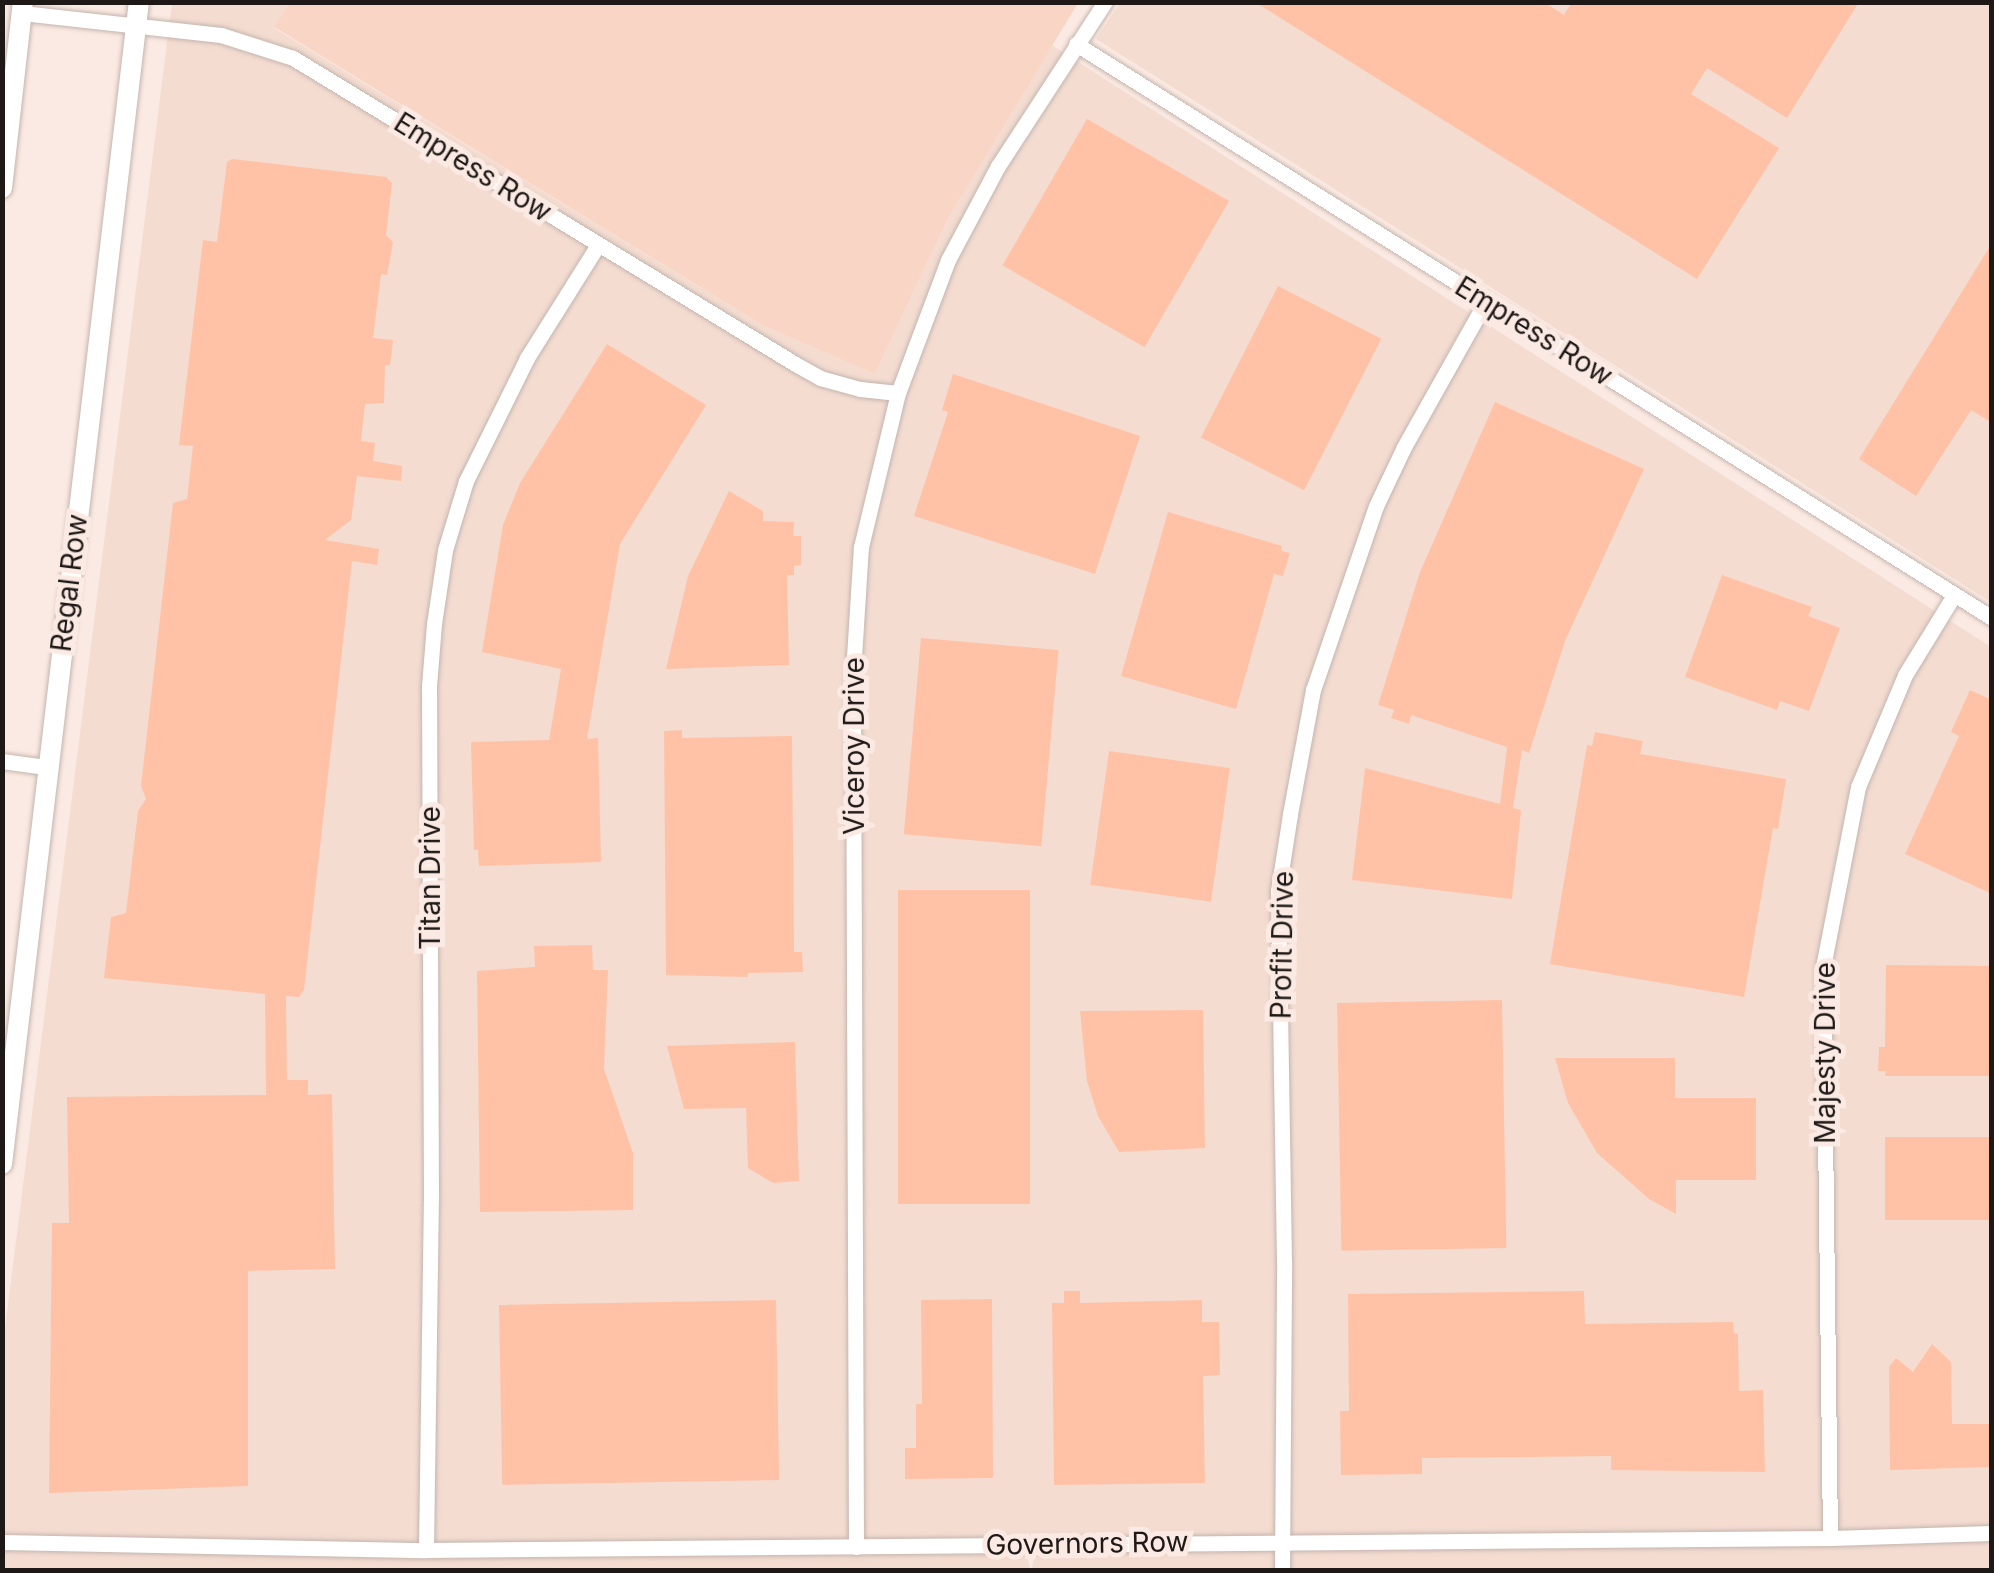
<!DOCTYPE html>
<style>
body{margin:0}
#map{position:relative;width:1994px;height:1573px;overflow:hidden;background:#fbeae3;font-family:Inter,sans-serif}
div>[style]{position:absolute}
.built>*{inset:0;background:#f4dcd1}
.green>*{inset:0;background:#f9d5c5}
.building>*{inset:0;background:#ffc2a6;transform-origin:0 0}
.roads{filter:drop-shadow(0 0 2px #c4b5ae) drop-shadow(0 0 2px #c4b5ae)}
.street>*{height:15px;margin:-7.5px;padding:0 7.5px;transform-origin:7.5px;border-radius:7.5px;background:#fff}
.secondary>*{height:20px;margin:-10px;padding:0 10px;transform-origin:10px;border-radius:10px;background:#fff}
span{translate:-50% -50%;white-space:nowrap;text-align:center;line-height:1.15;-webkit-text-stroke:10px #fbeae3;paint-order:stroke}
.street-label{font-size:28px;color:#1e1916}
.frame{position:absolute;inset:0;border:5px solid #1e1916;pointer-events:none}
</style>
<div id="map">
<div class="built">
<i style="clip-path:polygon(1121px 2px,1992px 5px,1991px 602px,1096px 39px)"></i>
<i style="clip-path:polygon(172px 3px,289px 3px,274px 28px,764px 326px,875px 374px,948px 218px,1050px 44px,1991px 647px,1991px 1570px,3px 1570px,3px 1344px)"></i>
</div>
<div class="green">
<i style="clip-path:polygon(289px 3px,289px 2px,1078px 3px,948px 218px,875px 374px,764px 326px,274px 27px)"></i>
</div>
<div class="building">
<i style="clip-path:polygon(1255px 2px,1544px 2px,1564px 15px,1572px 2px,1859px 2px,1787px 118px,1707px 68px,1691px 94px,1779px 148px,1697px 279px)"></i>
<i style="left:1087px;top:119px;width:164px;height:169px;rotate:30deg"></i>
<i style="clip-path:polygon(232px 159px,386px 177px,392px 183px,386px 235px,393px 242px,387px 275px,381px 274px,373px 338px,393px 340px,390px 365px,385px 365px,384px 403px,365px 404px,361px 441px,375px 443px,373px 461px,402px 466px,401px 481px,357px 476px,351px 520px,325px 540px,379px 549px,377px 565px,352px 561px,304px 990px,299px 997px,286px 996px,287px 1080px,308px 1080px,308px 1095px,332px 1094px,335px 1269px,248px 1271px,248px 1486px,49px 1493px,52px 1223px,69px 1223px,67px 1097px,266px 1095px,265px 994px,104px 978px,111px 917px,126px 913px,138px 811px,146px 799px,141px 786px,173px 503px,187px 499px,193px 446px,179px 445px,203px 240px,217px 242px,227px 162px)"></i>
<i style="clip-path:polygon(1992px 243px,1992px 423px,1971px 410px,1916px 496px,1859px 459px)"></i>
<i style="left:1278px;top:286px;width:116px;height:170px;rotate:27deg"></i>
<i style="clip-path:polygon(607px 344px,706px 405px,620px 544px,587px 739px,598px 738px,601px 862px,479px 866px,478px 850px,474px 850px,471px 742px,549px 740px,561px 669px,482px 652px,503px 525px,520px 483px)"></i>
<i style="clip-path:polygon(953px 374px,1140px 436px,1095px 574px,914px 516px,948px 412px,942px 410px)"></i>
<i style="clip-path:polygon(1495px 402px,1644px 469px,1565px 641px,1529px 753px,1522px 750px,1513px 808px,1521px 810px,1512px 899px,1352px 880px,1365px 768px,1500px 804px,1507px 747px,1411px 715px,1409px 724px,1391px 718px,1394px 710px,1378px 705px,1420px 572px)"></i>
<i style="clip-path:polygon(729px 491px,763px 511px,763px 521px,794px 522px,793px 536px,801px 536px,801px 565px,794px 566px,794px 575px,787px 575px,789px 665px,666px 669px,688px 576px)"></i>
<i style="clip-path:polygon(1168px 512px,1282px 546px,1281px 551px,1290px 553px,1283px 576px,1274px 574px,1236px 709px,1121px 676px)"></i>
<i style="clip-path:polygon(1722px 575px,1812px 607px,1808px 616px,1840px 628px,1809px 711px,1780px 701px,1777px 710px,1685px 677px)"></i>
<i style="left:921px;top:638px;width:138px;height:197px;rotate:5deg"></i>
<i style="clip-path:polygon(1970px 690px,1992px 700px,1992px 894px,1905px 854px,1959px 736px,1951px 732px)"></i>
<i style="clip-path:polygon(682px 730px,682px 738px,792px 736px,794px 952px,802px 952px,803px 972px,748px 973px,748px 977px,666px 975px,664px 731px)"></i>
<i style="clip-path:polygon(1595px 732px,1643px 741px,1640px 754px,1786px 779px,1778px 829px,1773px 828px,1744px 997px,1550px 964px,1587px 745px,1592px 746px)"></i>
<i style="left:1109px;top:751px;width:122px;height:135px;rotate:8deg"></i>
<i style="left:1030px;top:890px;width:314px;height:132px;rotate:90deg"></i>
<i style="clip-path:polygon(592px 945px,593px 970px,608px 970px,604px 1069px,633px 1153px,633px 1210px,480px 1212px,477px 971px,535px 967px,534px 946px)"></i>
<i style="clip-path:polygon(1886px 965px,1992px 966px,1992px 1076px,1885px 1076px,1886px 1071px,1878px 1071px,1879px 1047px,1885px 1047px)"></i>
<i style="left:1502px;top:1000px;width:248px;height:165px;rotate:89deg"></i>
<i style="clip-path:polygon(1203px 1010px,1205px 1148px,1119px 1152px,1098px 1116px,1087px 1081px,1080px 1011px)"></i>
<i style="clip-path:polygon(795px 1042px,799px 1181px,773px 1183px,748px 1168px,746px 1108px,684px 1109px,667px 1046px)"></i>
<i style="clip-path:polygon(1555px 1058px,1675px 1058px,1675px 1098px,1756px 1098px,1756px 1180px,1676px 1180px,1676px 1214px,1649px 1199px,1597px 1153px,1568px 1103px)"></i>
<i style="left:1885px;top:1137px;width:107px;height:83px"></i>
<i style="clip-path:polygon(1064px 1291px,1080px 1291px,1080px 1303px,1202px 1300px,1202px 1322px,1219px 1322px,1220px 1375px,1203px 1376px,1205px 1483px,1054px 1485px,1052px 1303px,1064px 1303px)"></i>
<i style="clip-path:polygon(1584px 1291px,1585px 1324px,1733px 1322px,1734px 1333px,1738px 1334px,1739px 1391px,1763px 1390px,1765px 1472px,1611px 1470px,1611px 1456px,1422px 1458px,1422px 1474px,1341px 1475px,1340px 1411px,1349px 1411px,1348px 1294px)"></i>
<i style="clip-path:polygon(992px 1299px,993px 1478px,905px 1479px,905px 1448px,916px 1448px,916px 1404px,922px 1404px,921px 1300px)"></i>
<i style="left:776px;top:1300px;width:180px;height:277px;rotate:89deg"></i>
<i style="clip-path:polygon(1932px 1344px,1951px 1362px,1952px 1424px,1992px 1424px,1992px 1467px,1890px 1470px,1889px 1367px,1896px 1358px,1913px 1372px)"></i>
</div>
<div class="roads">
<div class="street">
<i style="left:22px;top:13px;width:200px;rotate:6.3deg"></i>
<i style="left:221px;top:35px;width:76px;rotate:17.7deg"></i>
<i style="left:293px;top:58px;width:590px;rotate:31.35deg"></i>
<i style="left:797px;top:365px;width:26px;rotate:29deg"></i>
<i style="left:820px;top:378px;width:41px;rotate:15.4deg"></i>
<i style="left:860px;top:389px;width:38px;rotate:6deg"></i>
<i style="left:1076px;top:44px;width:1081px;rotate:32.07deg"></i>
<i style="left:2px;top:761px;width:44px;rotate:7.8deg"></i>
<i style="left:1830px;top:1538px;width:571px;rotate:-90.7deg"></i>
<i style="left:1823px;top:967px;width:183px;rotate:-79deg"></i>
<i style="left:1858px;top:787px;width:121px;rotate:-67.2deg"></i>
<i style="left:1905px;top:675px;width:94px;rotate:-58.5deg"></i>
<i style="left:2px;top:1542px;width:424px;rotate:1.1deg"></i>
<i style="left:426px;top:1550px;width:1404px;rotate:-0.49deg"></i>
<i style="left:1830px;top:1538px;width:162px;rotate:-1.8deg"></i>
<i style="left:856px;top:1547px;width:874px;rotate:-90.2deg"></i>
<i style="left:853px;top:673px;width:126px;rotate:-86.4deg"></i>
<i style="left:861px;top:547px;width:158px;rotate:-76.5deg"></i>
<i style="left:898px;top:393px;width:142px;rotate:-69.4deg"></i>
<i style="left:948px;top:260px;width:106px;rotate:-62deg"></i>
<i style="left:998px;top:166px;width:196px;rotate:-56.9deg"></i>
<i style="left:426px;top:1550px;width:349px;rotate:-89.2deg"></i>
<i style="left:431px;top:1201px;width:515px;rotate:-90.22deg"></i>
<i style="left:429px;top:686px;width:62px;rotate:-85.4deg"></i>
<i style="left:434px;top:624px;width:75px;rotate:-81.5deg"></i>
<i style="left:445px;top:550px;width:72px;rotate:-73.1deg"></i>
<i style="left:466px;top:481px;width:137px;rotate:-63.6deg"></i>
<i style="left:527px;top:358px;width:133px;rotate:-57.9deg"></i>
<i style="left:1282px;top:1570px;width:308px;rotate:-89.6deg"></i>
<i style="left:1284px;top:1262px;width:371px;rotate:-90.9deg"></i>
<i style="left:1278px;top:891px;width:78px;rotate:-81.1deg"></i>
<i style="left:1290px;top:814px;width:126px;rotate:-79.5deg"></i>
<i style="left:1313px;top:690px;width:194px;rotate:-71.1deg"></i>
<i style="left:1376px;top:506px;width:65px;rotate:-64.6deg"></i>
<i style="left:1404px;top:447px;width:167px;rotate:-60.7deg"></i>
</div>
<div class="secondary">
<i style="left:2px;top:188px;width:187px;rotate:-83.6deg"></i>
<i style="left:2px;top:1164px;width:1170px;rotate:-83.28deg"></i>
</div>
</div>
<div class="street-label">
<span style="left:473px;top:167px;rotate:32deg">Empress Row</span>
<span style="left:1534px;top:331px;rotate:32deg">Empress Row</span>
<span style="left:69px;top:583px;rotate:-83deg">Regal Row</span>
<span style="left:854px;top:746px;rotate:-90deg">Viceroy Drive</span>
<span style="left:430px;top:878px;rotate:-90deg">Titan Drive</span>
<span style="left:1282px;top:945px;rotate:-89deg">Profit Drive</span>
<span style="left:1825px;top:1053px;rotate:-90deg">Majesty Drive</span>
<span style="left:1087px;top:1543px;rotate:-1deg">Governors Row</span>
</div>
<div class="frame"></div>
</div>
